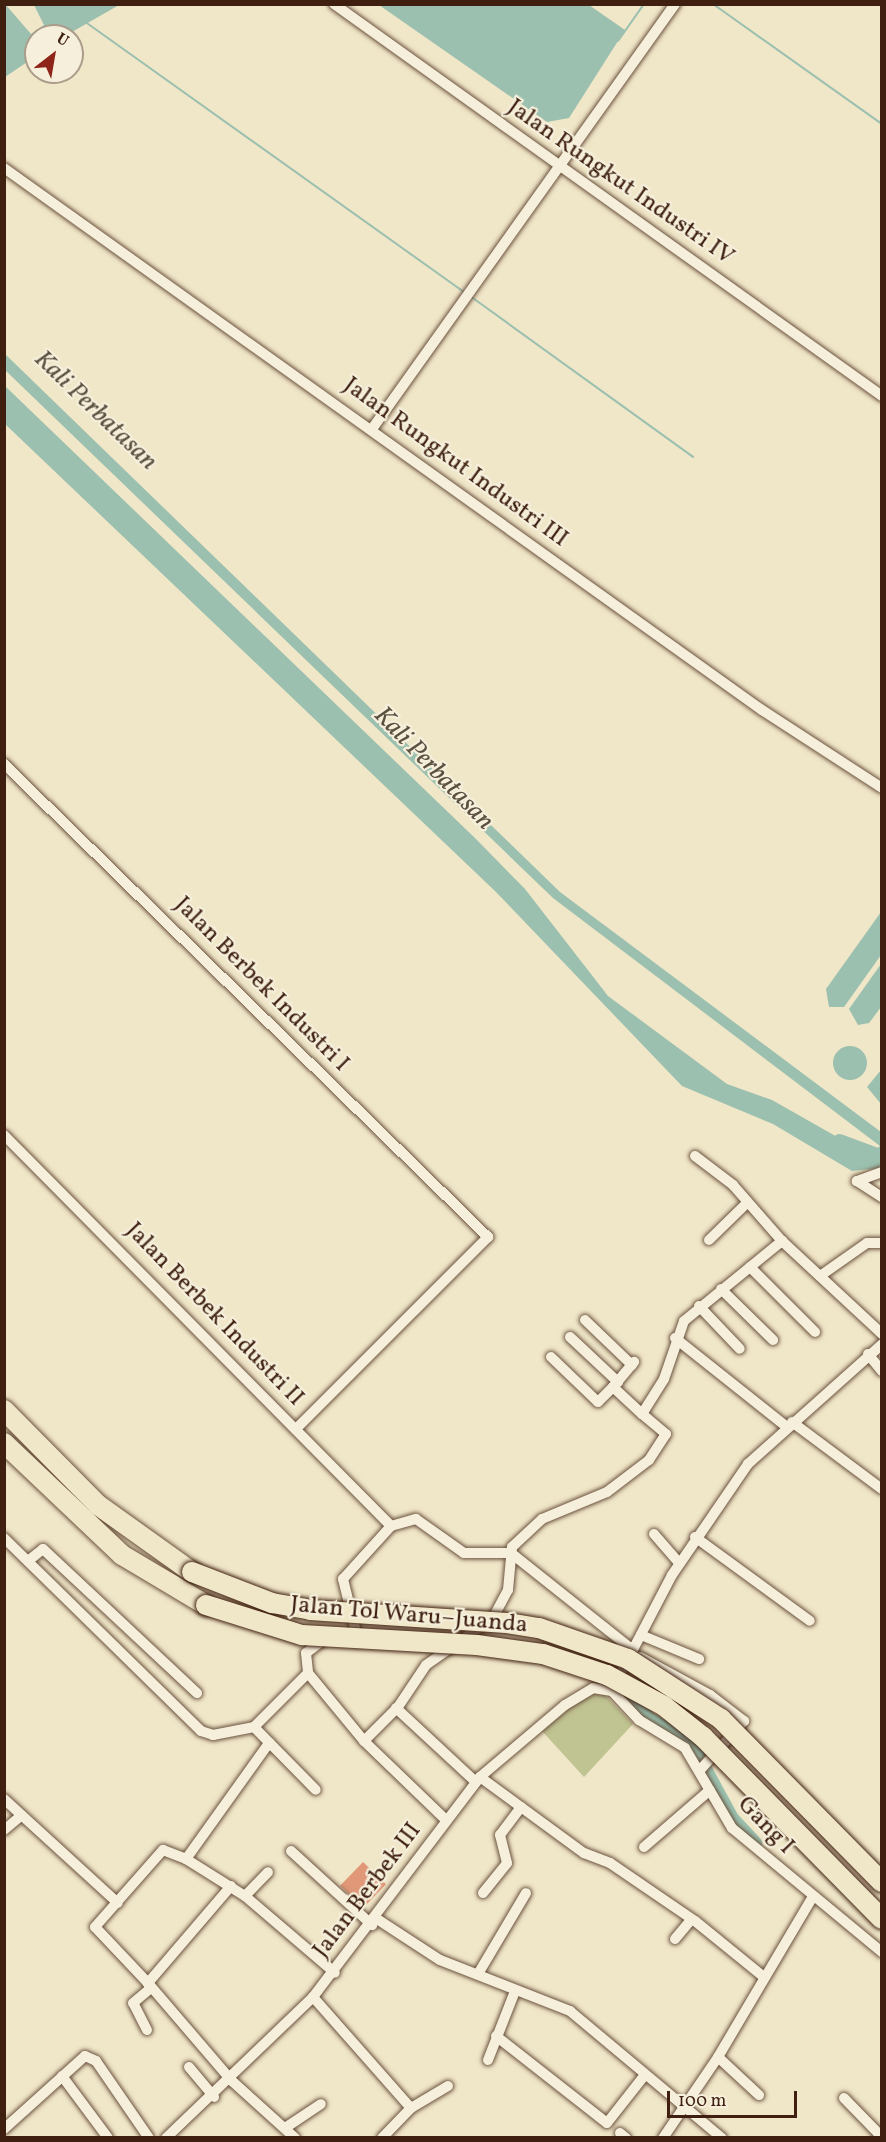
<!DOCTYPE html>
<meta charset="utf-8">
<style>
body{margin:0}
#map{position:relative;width:886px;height:2142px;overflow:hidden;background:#f0e6c8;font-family:Vollkorn,serif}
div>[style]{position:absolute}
.green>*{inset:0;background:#c0c392}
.water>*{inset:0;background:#9bc0af}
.round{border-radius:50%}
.stream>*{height:2px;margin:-1px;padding:0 1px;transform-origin:1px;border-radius:1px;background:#9bc0af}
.river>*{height:15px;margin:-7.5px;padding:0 7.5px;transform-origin:7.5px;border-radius:7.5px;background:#9bc0af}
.building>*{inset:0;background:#e09879;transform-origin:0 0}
.roads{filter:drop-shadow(0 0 2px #6b523e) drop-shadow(0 0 2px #6b523e)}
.street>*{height:10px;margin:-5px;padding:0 5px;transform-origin:5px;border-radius:5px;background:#f5efdb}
.secondary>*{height:15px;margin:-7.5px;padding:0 7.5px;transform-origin:7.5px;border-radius:7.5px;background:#f5efdb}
.highway>*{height:20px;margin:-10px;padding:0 10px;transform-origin:10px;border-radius:10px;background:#f0e6c8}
.bridges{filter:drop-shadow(0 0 2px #3f2010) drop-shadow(0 0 2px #3f2010)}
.highway-bridge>*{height:20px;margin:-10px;padding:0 10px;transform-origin:10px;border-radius:10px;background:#f0e6c8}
span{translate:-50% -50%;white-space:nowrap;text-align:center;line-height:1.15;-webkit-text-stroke:4.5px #f5efdb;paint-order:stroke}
.street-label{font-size:24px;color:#3f2010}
.water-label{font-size:26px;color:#5b5040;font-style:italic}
.frame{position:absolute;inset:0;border:6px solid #3f2010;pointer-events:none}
.north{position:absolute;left:24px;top:24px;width:60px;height:60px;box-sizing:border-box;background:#f5efdb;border:2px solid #ac9c8a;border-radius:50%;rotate:31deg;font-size:16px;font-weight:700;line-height:24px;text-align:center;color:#3f2010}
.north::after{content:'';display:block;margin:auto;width:21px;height:27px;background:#8f2418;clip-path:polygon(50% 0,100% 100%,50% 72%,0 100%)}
.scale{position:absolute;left:667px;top:2091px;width:130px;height:27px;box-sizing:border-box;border:3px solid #3f2010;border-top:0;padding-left:8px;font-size:18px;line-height:21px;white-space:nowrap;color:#3f2010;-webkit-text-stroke:4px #f5efdb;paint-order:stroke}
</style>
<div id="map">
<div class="green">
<i style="clip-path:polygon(600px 1690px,633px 1724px,584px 1777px,542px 1731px,578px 1698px)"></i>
</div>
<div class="water">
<i style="clip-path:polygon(5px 4px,31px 34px,44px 25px,34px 5px,119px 5px,65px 36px,36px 36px,36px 56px,5px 77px)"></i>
<i style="clip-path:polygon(379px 5px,589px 5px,625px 30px,569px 118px,547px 122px)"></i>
<i style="clip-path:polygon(4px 353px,560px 892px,881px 1132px,881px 1168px,852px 1171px,773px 1124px,682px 1086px,496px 892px,5px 424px,5px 386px,476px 839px,525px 889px,608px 996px,727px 1084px,772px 1100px,869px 1155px,880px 1146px,553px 898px,5px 370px)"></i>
<i style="clip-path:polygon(881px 912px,881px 955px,844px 1007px,829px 1007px,826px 989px)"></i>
<i style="clip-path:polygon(881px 964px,881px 1007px,869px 1023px,858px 1025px,849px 1009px)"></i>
<i class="round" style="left:833px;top:1046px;width:34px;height:34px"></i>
<i style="clip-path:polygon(881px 1070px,882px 1070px,881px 1104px,867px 1087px)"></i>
</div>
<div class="stream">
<i style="left:713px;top:4px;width:207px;rotate:35.4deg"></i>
<i style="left:84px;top:21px;width:468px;rotate:35.5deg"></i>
<i style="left:618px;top:41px;width:45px;rotate:-54.9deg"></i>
<i style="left:470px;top:296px;width:275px;rotate:35.8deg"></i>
</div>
<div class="river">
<i style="left:839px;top:1141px;width:46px;rotate:20.4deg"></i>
<i style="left:629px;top:1700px;width:29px;rotate:44deg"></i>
<i style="left:650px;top:1720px;width:44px;rotate:28.3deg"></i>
<i style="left:689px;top:1741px;width:88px;rotate:61.4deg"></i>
<i style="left:731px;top:1818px;width:34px;rotate:47deg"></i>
</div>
<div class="building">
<i style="left:363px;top:1862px;width:32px;height:33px;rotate:44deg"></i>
</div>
<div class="roads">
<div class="street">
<i style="left:334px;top:4px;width:674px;rotate:35.58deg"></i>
<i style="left:4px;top:168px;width:932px;rotate:35.57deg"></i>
<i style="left:762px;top:710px;width:143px;rotate:33deg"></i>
<i style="left:372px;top:429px;width:522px;rotate:-54.51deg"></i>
<i style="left:4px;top:764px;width:677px;rotate:44.34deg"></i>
<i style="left:488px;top:1237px;width:272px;rotate:135deg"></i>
<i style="left:4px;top:1135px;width:550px;rotate:45.29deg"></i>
<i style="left:695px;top:1156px;width:48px;rotate:37.3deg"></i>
<i style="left:733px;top:1185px;width:74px;rotate:48.8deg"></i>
<i style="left:782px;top:1241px;width:137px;rotate:42.9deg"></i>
<i style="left:882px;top:1172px;width:27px;rotate:160deg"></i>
<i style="left:857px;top:1181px;width:30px;rotate:33deg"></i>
<i style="left:709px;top:1240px;width:54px;rotate:-44.3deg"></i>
<i style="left:750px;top:1267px;width:92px;rotate:45deg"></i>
<i style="left:820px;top:1276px;width:57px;rotate:-35.1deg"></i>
<i style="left:867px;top:1243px;width:15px"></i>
<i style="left:721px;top:1289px;width:73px;rotate:44.4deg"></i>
<i style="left:699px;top:1306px;width:59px;rotate:46.4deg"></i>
<i style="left:585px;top:1320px;width:65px;rotate:43.8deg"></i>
<i style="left:570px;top:1337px;width:66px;rotate:43.2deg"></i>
<i style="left:675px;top:1338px;width:143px;rotate:38.5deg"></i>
<i style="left:868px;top:1354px;width:22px;rotate:51deg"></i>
<i style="left:551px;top:1357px;width:65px;rotate:43.8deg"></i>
<i style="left:598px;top:1402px;width:21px;rotate:-45deg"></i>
<i style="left:613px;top:1387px;width:40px;rotate:43deg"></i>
<i style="left:613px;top:1387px;width:33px;rotate:-50deg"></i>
<i style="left:792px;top:1422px;width:112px;rotate:36.7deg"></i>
<i style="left:391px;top:1526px;width:26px;rotate:-16deg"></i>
<i style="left:416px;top:1519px;width:59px;rotate:35.3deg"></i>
<i style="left:464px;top:1553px;width:47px"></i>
<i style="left:511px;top:1553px;width:156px;rotate:38.5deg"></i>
<i style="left:654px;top:1534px;width:38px;rotate:49deg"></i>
<i style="left:695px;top:1537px;width:142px;rotate:36.1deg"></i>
<i style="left:4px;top:1538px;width:276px;rotate:44.4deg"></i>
<i style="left:201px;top:1731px;width:13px;rotate:18deg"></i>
<i style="left:213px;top:1735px;width:42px;rotate:-11deg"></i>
<i style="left:28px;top:1561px;width:19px;rotate:-39deg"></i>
<i style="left:43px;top:1549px;width:211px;rotate:43.1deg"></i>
<i style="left:641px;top:1635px;width:63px;rotate:22.5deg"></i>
<i style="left:358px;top:1640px;width:63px;rotate:-103.8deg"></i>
<i style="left:343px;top:1579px;width:72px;rotate:-47.8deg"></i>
<i style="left:322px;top:1641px;width:20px;rotate:143deg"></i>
<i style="left:306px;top:1653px;width:20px;rotate:84deg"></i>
<i style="left:308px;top:1673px;width:88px;rotate:50.5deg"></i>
<i style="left:364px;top:1741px;width:114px;rotate:43.9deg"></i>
<i style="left:640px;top:1657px;width:80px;rotate:28.5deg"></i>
<i style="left:710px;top:1695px;width:43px;rotate:37.4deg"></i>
<i style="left:744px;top:1721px;width:66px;rotate:131.9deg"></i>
<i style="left:615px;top:1684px;width:123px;rotate:-62.4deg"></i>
<i style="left:672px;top:1575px;width:135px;rotate:-55.6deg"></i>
<i style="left:748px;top:1464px;width:180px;rotate:-41.8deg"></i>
<i style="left:396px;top:1708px;width:109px;rotate:42.8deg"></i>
<i style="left:254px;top:1727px;width:88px;rotate:45.5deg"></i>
<i style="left:254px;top:1727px;width:76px;rotate:-45deg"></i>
<i style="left:364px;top:1741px;width:48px;rotate:-45deg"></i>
<i style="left:398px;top:1707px;width:50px;rotate:-56.3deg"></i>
<i style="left:426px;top:1665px;width:82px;rotate:-35deg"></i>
<i style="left:493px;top:1618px;width:32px;rotate:-62deg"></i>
<i style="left:508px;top:1590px;width:43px;rotate:-84.7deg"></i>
<i style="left:512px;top:1547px;width:41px;rotate:-43deg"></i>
<i style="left:542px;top:1519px;width:70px;rotate:-22.6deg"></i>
<i style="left:607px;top:1492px;width:53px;rotate:-37.3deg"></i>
<i style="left:649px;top:1460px;width:31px;rotate:-57deg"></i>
<i style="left:666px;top:1434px;width:31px;rotate:-140deg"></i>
<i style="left:642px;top:1414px;width:41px;rotate:-57.8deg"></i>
<i style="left:664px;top:1379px;width:61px;rotate:-71deg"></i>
<i style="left:684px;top:1321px;width:127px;rotate:-39.2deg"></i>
<i style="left:480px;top:1777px;width:129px;rotate:36.2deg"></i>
<i style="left:584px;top:1853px;width:28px;rotate:21deg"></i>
<i style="left:610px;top:1863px;width:103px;rotate:34.3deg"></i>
<i style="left:695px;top:1921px;width:89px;rotate:39.1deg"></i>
<i style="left:4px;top:1799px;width:154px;rotate:42.4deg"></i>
<i style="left:4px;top:1830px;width:23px;rotate:-40deg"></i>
<i style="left:644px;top:1847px;width:87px;rotate:-40.8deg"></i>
<i style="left:291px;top:1851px;width:110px;rotate:42.4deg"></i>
<i style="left:186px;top:1859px;width:70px;rotate:32.1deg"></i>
<i style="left:245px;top:1896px;width:118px;rotate:40.5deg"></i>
<i style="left:231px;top:1886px;width:128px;rotate:130.6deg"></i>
<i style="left:148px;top:1983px;width:129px;rotate:49.4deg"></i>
<i style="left:232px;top:2081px;width:85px;rotate:42.1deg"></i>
<i style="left:483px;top:1893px;width:38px;rotate:-51deg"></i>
<i style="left:507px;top:1863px;width:29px;rotate:-104deg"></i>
<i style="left:500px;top:1835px;width:35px;rotate:-53deg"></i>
<i style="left:245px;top:1896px;width:33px;rotate:-46deg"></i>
<i style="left:377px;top:1919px;width:75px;rotate:33.1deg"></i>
<i style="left:440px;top:1960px;width:140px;rotate:21.4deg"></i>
<i style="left:570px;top:2011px;width:198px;rotate:39.9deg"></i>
<i style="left:675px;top:1939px;width:26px;rotate:-50deg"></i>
<i style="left:478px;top:1974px;width:94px;rotate:-59.3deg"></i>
<i style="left:148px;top:1983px;width:77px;rotate:-133.4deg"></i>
<i style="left:95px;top:1927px;width:103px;rotate:-48.6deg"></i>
<i style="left:163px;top:1850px;width:25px;rotate:21deg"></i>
<i style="left:186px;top:1859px;width:143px;rotate:-54.4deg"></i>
<i style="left:313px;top:1997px;width:148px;rotate:48.6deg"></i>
<i style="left:411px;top:2108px;width:43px;rotate:-30.7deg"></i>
<i style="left:147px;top:2030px;width:30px;rotate:-117deg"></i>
<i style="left:133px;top:2003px;width:23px;rotate:-40deg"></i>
<i style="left:496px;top:2036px;width:141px;rotate:38.1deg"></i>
<i style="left:607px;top:2123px;width:60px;rotate:-51.8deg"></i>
<i style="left:718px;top:2057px;width:56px;rotate:42.8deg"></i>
<i style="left:488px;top:2060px;width:74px;rotate:-68.6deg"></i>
<i style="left:189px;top:2067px;width:39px;rotate:50deg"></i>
<i style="left:62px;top:2076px;width:77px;rotate:53.4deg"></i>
<i style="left:844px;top:2098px;width:53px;rotate:45.8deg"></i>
<i style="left:285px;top:2128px;width:43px;rotate:-33.7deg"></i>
<i style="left:4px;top:2129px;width:109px;rotate:-42deg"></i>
<i style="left:85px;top:2056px;width:12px;rotate:24deg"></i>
<i style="left:96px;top:2061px;width:93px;rotate:55.5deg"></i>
<i style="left:620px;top:2133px;width:8px;rotate:40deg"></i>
<i style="left:166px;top:2138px;width:204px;rotate:-43.8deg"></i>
<i style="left:313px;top:1997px;width:276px;rotate:-52.8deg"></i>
<i style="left:480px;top:1777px;width:111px;rotate:-40.3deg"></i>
<i style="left:565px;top:1705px;width:33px;rotate:-31deg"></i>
<i style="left:593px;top:1688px;width:19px;rotate:9deg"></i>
<i style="left:612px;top:1691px;width:40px;rotate:47deg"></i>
<i style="left:639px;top:1720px;width:54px;rotate:31.3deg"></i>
<i style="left:685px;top:1748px;width:93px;rotate:59.6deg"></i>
<i style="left:732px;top:1828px;width:195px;rotate:39.6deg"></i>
<i style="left:382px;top:2138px;width:42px;rotate:-46deg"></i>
<i style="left:663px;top:2138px;width:98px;rotate:-55.8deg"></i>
<i style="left:718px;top:2057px;width:185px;rotate:-59.4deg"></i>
</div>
<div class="secondary">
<i style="left:880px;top:2138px;width:4px;rotate:-56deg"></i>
</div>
<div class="highway">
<i style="left:4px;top:1410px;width:134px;rotate:45.3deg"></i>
<i style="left:98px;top:1505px;width:115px;rotate:35.5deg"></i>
<i style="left:4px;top:1443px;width:163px;rotate:43.5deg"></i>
<i style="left:122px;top:1555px;width:98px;rotate:30.8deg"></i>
</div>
</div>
<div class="bridges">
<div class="highway-bridge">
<i style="left:192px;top:1572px;width:86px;rotate:21.2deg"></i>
<i style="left:272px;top:1603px;width:39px;rotate:10deg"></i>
<i style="left:310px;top:1610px;width:197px;rotate:3.8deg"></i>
<i style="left:507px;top:1623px;width:32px;rotate:9deg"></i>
<i style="left:539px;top:1628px;width:94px;rotate:19.2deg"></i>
<i style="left:628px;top:1659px;width:111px;rotate:32.8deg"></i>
<i style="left:721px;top:1719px;width:229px;rotate:45.4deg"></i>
<i style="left:206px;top:1605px;width:101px;rotate:17.4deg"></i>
<i style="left:302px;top:1635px;width:175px;rotate:3.3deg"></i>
<i style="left:477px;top:1645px;width:67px;rotate:7.8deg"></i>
<i style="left:543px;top:1654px;width:67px;rotate:18.2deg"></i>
<i style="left:607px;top:1675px;width:65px;rotate:28.5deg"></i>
<i style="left:664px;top:1706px;width:50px;rotate:38.5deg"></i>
<i style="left:703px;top:1737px;width:255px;rotate:45.5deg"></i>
</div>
</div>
<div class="street-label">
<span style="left:620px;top:183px;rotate:35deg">Jalan Rungkut Industri IV</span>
<span style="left:455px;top:463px;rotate:36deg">Jalan Rungkut Industri III</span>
<span style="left:261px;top:985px;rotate:45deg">Jalan Berbek Industri I</span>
<span style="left:214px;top:1315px;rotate:46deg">Jalan Berbek Industri II</span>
<span style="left:409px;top:1616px;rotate:5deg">Jalan Tol Waru–Juanda</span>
<span style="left:765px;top:1826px;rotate:46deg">Gang I</span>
<span style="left:368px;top:1891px;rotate:-53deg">Jalan Berbek III</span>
</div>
<div class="water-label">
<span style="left:95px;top:411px;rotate:44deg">Kali Perbatasan</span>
<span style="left:433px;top:769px;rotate:46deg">Kali Perbatasan</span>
</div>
<div class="frame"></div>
<div class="north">U</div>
<div class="scale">100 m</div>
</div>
